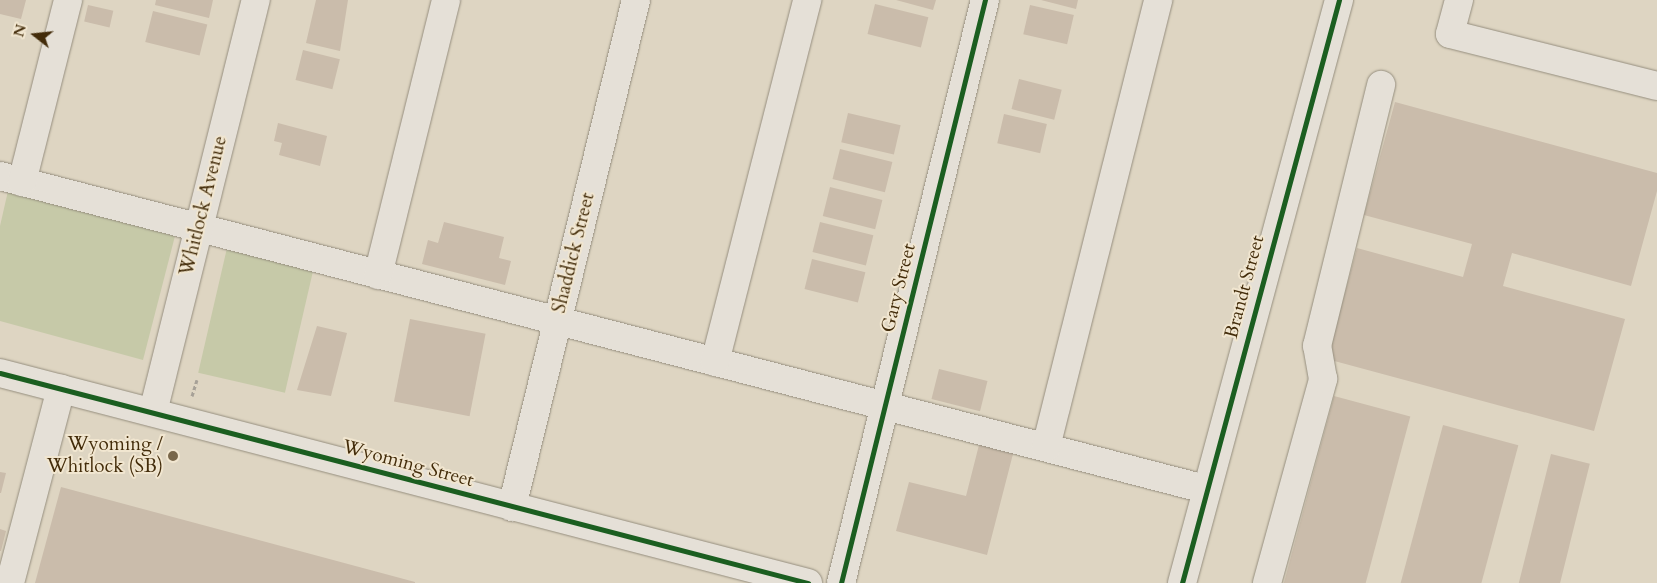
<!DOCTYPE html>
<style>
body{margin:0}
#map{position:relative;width:1657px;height:583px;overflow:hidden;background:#ded5c2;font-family:Cardo,serif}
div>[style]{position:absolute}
.green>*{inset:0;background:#c6c9a8;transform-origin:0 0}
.building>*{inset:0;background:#cabcab;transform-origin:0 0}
.path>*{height:3px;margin-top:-1.5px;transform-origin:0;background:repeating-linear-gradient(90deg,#a7a197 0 4px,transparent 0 6.5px)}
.roads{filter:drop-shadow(0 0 1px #958e7e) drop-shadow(0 0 1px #958e7e)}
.minor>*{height:28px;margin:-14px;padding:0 14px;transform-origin:14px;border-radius:14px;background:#e5e0d7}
.cycleway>*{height:5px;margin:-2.5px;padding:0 2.5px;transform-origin:2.5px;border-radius:2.5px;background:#1b5e20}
.dots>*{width:14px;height:14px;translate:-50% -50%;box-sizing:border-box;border:2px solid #f1e6d0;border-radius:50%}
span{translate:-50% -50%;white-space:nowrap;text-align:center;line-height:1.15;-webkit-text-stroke:4px #f1e6d0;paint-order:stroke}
.street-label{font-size:19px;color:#432c0a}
.poi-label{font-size:19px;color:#432c0a}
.right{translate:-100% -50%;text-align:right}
.north{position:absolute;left:10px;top:10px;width:50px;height:50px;-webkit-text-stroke:4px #f1e6d0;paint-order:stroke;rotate:286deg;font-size:14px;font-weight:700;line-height:20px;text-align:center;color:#432c0a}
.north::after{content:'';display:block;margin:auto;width:18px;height:22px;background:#432c0a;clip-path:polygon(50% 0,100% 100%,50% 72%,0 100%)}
</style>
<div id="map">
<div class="green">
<i style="clip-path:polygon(8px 191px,175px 236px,143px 360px,0 321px,0 226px)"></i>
<i style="left:227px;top:248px;width:89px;height:128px;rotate:13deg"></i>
</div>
<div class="building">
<i style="clip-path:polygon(0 0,26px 0,21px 19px,0 14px)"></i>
<i style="clip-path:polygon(156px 0,213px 0,209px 18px,155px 5px)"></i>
<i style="clip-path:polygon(316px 0,348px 0,340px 51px,306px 43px)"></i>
<i style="clip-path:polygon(896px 0,936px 0,933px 10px)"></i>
<i style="clip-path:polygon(1041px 0,1078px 0,1076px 9px)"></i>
<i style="left:875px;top:4px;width:55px;height:31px;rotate:14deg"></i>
<i style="left:88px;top:5px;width:26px;height:17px;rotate:13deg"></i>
<i style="left:1030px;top:5px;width:45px;height:30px;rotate:13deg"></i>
<i style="left:153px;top:11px;width:56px;height:32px;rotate:14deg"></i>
<i style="left:303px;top:50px;width:38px;height:31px;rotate:14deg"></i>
<i style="left:1019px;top:79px;width:44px;height:31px;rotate:14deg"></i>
<i style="clip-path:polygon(1395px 102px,1657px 173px,1657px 191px,1631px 286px,1512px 253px,1503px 286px,1625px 319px,1594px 431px,1327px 359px,1357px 248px,1463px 277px,1472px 244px,1364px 215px)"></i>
<i style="left:848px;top:113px;width:54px;height:30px;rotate:13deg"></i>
<i style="left:1004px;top:114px;width:44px;height:30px;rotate:13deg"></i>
<i style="clip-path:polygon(278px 123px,327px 136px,320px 166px,279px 155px,282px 143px,274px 141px)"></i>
<i style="left:840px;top:149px;width:54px;height:31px;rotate:14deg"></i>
<i style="left:830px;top:187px;width:54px;height:30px;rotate:14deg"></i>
<i style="clip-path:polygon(444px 222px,504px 237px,499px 258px,511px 261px,505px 285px,422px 264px,428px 240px,438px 243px)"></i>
<i style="left:820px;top:222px;width:55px;height:31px;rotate:14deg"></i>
<i style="left:812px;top:259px;width:55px;height:31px;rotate:14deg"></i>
<i style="left:410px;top:319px;width:77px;height:84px;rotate:11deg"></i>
<i style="clip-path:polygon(317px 326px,347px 333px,331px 396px,297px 390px)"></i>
<i style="left:939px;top:369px;width:50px;height:31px;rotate:14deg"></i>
<i style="left:1334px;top:396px;width:79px;height:194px;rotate:15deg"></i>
<i style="left:1443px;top:425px;width:78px;height:164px;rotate:15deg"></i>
<i style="clip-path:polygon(980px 441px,1014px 450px,987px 555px,896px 531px,909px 482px,966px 496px)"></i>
<i style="left:1551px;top:454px;width:40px;height:133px;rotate:14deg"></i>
<i style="clip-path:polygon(0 472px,6px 473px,1px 493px,0 493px)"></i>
<i style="clip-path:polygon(61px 487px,415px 582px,415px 583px,35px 583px)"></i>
<i style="clip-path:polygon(0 529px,6px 531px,1px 551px,0 551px)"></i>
</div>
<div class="path">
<i style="left:192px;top:396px;width:17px;rotate:-73deg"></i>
</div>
<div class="roads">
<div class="minor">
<i style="left:1459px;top:0;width:35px;rotate:105deg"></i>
<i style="left:1450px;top:34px;width:213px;rotate:14.1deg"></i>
<i style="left:0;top:176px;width:1245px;rotate:14.56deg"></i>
<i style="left:22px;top:182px;width:188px;rotate:-75.8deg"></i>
<i style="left:378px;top:275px;width:283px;rotate:-76.1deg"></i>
<i style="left:715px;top:362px;width:374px;rotate:-75.7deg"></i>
<i style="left:0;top:373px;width:835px;rotate:14.57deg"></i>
<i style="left:153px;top:412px;width:425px;rotate:-76deg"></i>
<i style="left:1046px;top:447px;width:461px;rotate:-75.9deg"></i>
<i style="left:512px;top:507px;width:522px;rotate:-76.26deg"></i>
<i style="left:10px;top:583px;width:201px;rotate:-75.3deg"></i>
<i style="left:841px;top:583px;width:601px;rotate:-76.13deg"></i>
<i style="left:1182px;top:583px;width:604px;rotate:-74.93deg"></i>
<i style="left:1267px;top:583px;width:212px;rotate:-74.6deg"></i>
<i style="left:1323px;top:379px;width:34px;rotate:-100deg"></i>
<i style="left:1317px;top:346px;width:269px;rotate:-76.2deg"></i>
</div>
</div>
<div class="cycleway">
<i style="left:0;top:373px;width:835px;rotate:14.57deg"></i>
<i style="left:841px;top:583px;width:601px;rotate:-76.13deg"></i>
<i style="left:1182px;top:583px;width:604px;rotate:-74.93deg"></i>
</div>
<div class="dots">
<i style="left:173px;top:456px;background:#79674a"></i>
</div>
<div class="street-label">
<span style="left:204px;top:206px;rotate:-76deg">Whitlock Avenue</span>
<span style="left:574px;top:253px;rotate:-76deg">Shaddick Street</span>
<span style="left:1245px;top:287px;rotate:-75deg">Brandt Street</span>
<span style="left:899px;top:288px;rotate:-76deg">Gary Street</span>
<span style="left:408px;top:464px;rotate:15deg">Wyoming Street</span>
</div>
<div class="poi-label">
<span class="right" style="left:163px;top:456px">Wyoming /<br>Whitlock (SB)</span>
</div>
<div class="north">N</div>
</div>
